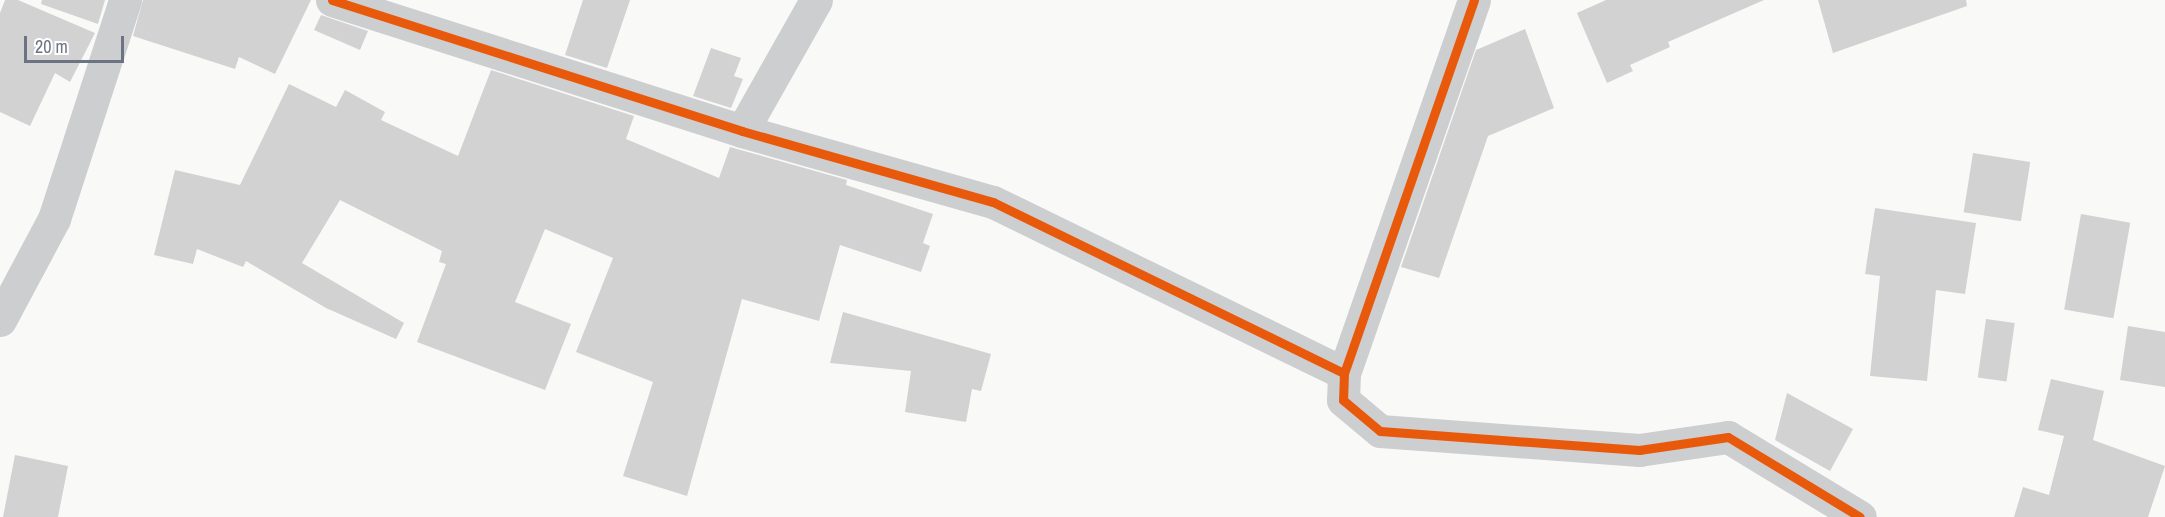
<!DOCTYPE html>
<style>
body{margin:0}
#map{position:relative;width:2165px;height:517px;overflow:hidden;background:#f9f9f8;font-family:"Archivo Narrow",sans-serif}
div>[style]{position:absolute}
.building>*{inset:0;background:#d2d2d3;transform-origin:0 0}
.street>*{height:33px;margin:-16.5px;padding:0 16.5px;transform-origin:16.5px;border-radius:16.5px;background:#cdcecf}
.cycleway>*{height:9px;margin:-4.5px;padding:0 4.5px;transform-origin:4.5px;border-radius:4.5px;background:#e8590c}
span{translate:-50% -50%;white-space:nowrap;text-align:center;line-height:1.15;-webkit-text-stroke:6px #fff;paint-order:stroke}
.scale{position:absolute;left:24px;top:36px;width:100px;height:27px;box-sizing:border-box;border:3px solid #6c7484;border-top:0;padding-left:8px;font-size:18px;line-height:21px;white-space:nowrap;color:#6c7484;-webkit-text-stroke:4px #fff;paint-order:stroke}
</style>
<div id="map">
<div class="building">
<i style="clip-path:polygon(5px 0,18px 0,95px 33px,70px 82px,55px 73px,30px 126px,0 112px,0 13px)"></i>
<i style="clip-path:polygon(42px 0,105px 0,98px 24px,41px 4px)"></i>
<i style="clip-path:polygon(143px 0,311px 0,275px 74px,239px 57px,235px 69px,133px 36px)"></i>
<i style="clip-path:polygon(583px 0,630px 0,607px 68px,565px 55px)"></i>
<i style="clip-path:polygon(1606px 0,1764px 0,1668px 42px,1670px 47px,1630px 65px,1633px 71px,1607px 83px,1577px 13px)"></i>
<i style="clip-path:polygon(1818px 0,1966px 0,1967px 6px,1833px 53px)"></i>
<i style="clip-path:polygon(321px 15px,368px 31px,360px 50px,314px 30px)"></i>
<i style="clip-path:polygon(1525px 29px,1554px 108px,1488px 136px,1439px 278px,1401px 267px,1476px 50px)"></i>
<i style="clip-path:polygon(711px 48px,741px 58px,734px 76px,743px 79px,731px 108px,693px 96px)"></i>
<i style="clip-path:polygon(491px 70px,634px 116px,626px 139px,719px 178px,730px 147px,847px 180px,846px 185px,933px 214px,923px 243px,930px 246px,921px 272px,840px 245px,819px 321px,742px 299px,687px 496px,623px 476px,653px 382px,576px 352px,613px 258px,545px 229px,515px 302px,571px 324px,545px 390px,417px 342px,446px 264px,439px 262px,442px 251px,340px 200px,302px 263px,404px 323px,396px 339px,326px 308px,246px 261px,243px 267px,197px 249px,193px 264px,154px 255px,175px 170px,240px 185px,289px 84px,336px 107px,345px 90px,385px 112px,381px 120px,458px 156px)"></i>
<i style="left:1973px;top:153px;width:58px;height:60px;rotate:9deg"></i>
<i style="clip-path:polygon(1875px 208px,1976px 223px,1965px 294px,1936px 290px,1927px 381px,1870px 376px,1880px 276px,1865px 274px)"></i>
<i style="left:2081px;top:214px;width:50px;height:97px;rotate:10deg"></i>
<i style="clip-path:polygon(843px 312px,991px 354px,981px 391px,972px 389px,966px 422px,905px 412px,911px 371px,830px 363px)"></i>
<i style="left:1986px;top:319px;width:29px;height:59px;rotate:8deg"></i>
<i style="clip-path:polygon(2128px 326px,2165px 332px,2165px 387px,2120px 380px)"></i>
<i style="clip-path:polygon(2051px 379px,2104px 391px,2093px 440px,2165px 466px,2148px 517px,2014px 517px,2023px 487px,2049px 495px,2064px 436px,2038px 430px)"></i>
<i style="clip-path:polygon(1787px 393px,1853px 429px,1830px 471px,1775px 440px)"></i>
<i style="clip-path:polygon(15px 455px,68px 466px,58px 517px,3px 517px)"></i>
</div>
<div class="street">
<i style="left:332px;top:0;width:430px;rotate:17.7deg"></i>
<i style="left:742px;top:131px;width:261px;rotate:15.8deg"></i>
<i style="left:993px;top:202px;width:390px;rotate:26deg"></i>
<i style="left:1474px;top:0;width:395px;rotate:109.2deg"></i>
<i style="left:1344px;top:373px;width:27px;rotate:92deg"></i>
<i style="left:1343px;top:400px;width:48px;rotate:40deg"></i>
<i style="left:1380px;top:431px;width:260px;rotate:4.2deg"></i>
<i style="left:1639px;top:450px;width:90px;rotate:-8.3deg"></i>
<i style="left:1728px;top:437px;width:154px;rotate:31.2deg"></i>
<i style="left:742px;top:131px;width:150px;rotate:-60.5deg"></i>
<i style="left:0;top:320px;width:115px;rotate:-61.9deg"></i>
<i style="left:54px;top:219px;width:230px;rotate:-72deg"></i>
</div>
<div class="cycleway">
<i style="left:332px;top:0;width:430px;rotate:17.7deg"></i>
<i style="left:742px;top:131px;width:261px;rotate:15.8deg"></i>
<i style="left:993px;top:202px;width:390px;rotate:26deg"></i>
<i style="left:1474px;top:0;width:395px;rotate:109.2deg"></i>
<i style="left:1344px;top:373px;width:27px;rotate:92deg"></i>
<i style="left:1343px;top:400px;width:48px;rotate:40deg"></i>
<i style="left:1380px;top:431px;width:260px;rotate:4.2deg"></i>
<i style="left:1639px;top:450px;width:90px;rotate:-8.3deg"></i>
<i style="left:1728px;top:437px;width:154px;rotate:31.2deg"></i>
</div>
<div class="scale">20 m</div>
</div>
